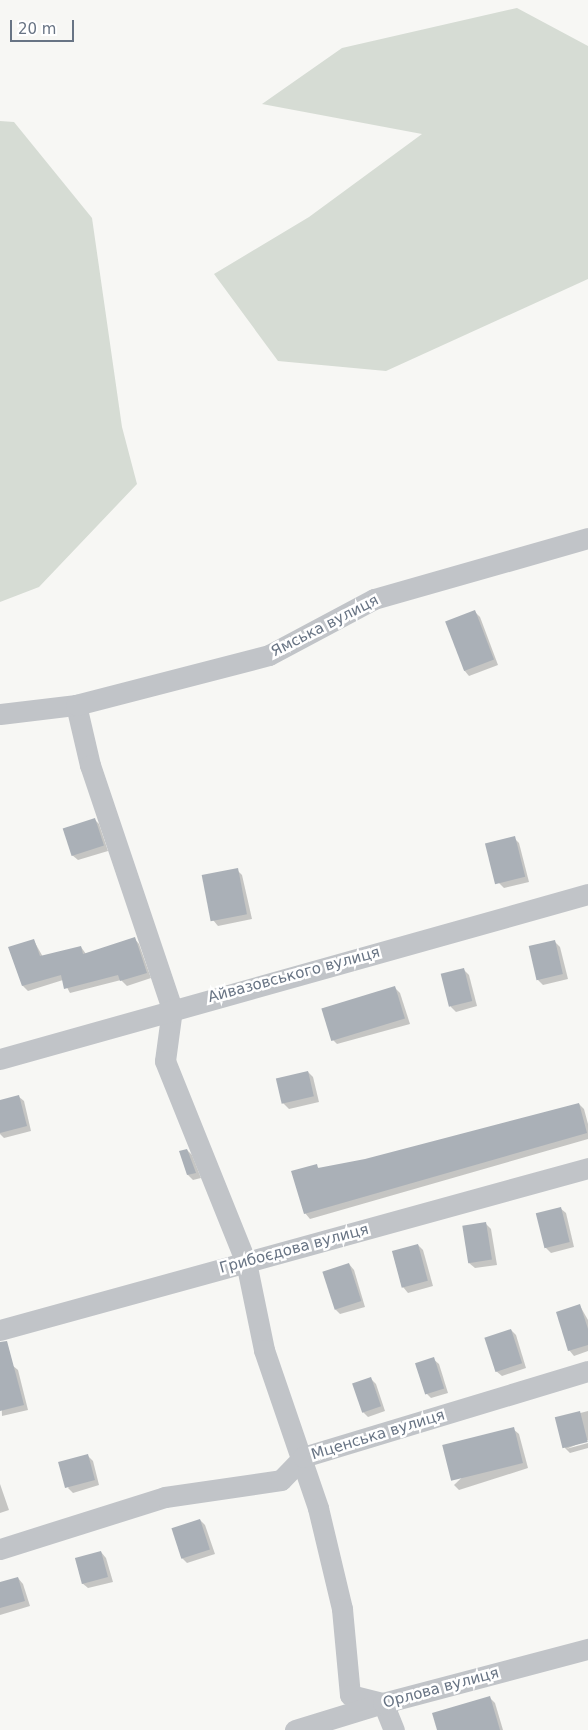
<!DOCTYPE html>
<meta charset="utf-8">
<style>
body{margin:0}
#map{position:relative;width:588px;height:1730px;overflow:hidden;background:#f7f7f4;font-family:"DejaVu Sans",sans-serif}
div>[style]{position:absolute}
.green>*{inset:0;background:#d6dcd4}
.shadow>*{inset:0;background:#0003}
.building>*{inset:0;background:#aab0b7;transform-origin:0 0}
.minor>*{height:21px;margin:-10.5px;padding:0 10.5px;transform-origin:10.5px;border-radius:10.5px;background:#c1c4c8}
span{translate:-50% -50%;white-space:nowrap;text-align:center;line-height:1.15;-webkit-text-stroke:5px #fff;paint-order:stroke}
.street-label{font-size:15px;color:#687484}
.scale{position:absolute;left:10px;top:20px;width:64px;height:22px;box-sizing:border-box;border:2px solid #687484;border-top:0;padding-left:6px;font-size:15px;line-height:18px;white-space:nowrap;color:#687484;-webkit-text-stroke:4px #fff;paint-order:stroke}
</style>
<div id="map">
<div class="green">
<i style="clip-path:polygon(517px 8px,588px 46px,588px 279px,386px 371px,278px 361px,214px 274px,309px 217px,422px 134px,262px 104px,342px 48px)"></i>
<i style="clip-path:polygon(0 121px,14px 122px,92px 218px,122px 427px,137px 484px,39px 587px,0 602px)"></i>
</div>
<div class="shadow">
<i style="clip-path:polygon(475px 612px,480px 617px,498px 665px,469px 676px,464px 670px)"></i>
<i style="clip-path:polygon(94px 819px,99px 824px,108px 851px,78px 860px,72px 855px)"></i>
<i style="clip-path:polygon(514px 838px,519px 843px,529px 882px,504px 888px,499px 883px)"></i>
<i style="clip-path:polygon(237px 870px,242px 875px,252px 919px,218px 926px,213px 920px)"></i>
<i style="clip-path:polygon(134px 938px,139px 944px,151px 978px,127px 986px,121px 980px,70px 993px,63px 980px,28px 991px,23px 986px,10px 948px,34px 941px,43px 957px,81px 947px,86px 954px)"></i>
<i style="clip-path:polygon(555px 942px,560px 947px,568px 979px,543px 985px,538px 980px,530px 948px)"></i>
<i style="clip-path:polygon(464px 970px,469px 975px,477px 1006px,456px 1012px,451px 1007px,443px 975px)"></i>
<i style="clip-path:polygon(395px 988px,400px 993px,410px 1024px,337px 1044px,331px 1038px)"></i>
<i style="clip-path:polygon(308px 1072px,313px 1077px,319px 1102px,289px 1109px,283px 1103px)"></i>
<i style="clip-path:polygon(18px 1096px,24px 1101px,31px 1131px,4px 1138px,0 1134px,0 1101px)"></i>
<i style="clip-path:polygon(579px 1104px,584px 1109px,588px 1124px,588px 1139px,310px 1219px,305px 1213px,316px 1166px,320px 1169px,365px 1160px)"></i>
<i style="clip-path:polygon(187px 1150px,192px 1155px,201px 1178px,193px 1180px,188px 1175px,181px 1152px)"></i>
<i style="clip-path:polygon(560px 1208px,566px 1213px,574px 1247px,551px 1253px,546px 1248px,537px 1214px)"></i>
<i style="clip-path:polygon(486px 1224px,491px 1229px,497px 1265px,475px 1268px,469px 1263px)"></i>
<i style="clip-path:polygon(418px 1245px,423px 1250px,433px 1286px,408px 1293px,403px 1287px)"></i>
<i style="clip-path:polygon(349px 1264px,354px 1270px,365px 1307px,340px 1314px,335px 1309px)"></i>
<i style="clip-path:polygon(580px 1306px,588px 1320px,588px 1351px,574px 1356px,569px 1350px)"></i>
<i style="clip-path:polygon(511px 1330px,516px 1335px,526px 1368px,502px 1376px,496px 1371px)"></i>
<i style="clip-path:polygon(433px 1359px,439px 1364px,448px 1393px,431px 1398px,426px 1393px)"></i>
<i style="clip-path:polygon(12px 1365px,18px 1370px,28px 1410px,2px 1416px,0 1368px)"></i>
<i style="clip-path:polygon(370px 1378px,376px 1384px,385px 1411px,368px 1417px,363px 1412px)"></i>
<i style="clip-path:polygon(588px 1411px,588px 1440px,566px 1449px,588px 1443px,588px 1448px,570px 1453px,565px 1448px,557px 1419px)"></i>
<i style="clip-path:polygon(513px 1429px,519px 1434px,528px 1468px,459px 1490px,454px 1485px)"></i>
<i style="clip-path:polygon(88px 1456px,93px 1461px,99px 1485px,73px 1493px,68px 1488px)"></i>
<i style="clip-path:polygon(0 1484px,9px 1510px,0 1513px)"></i>
<i style="clip-path:polygon(200px 1520px,205px 1525px,215px 1554px,187px 1563px,182px 1558px)"></i>
<i style="clip-path:polygon(101px 1552px,106px 1558px,113px 1582px,88px 1588px,82px 1583px)"></i>
<i style="clip-path:polygon(18px 1578px,23px 1584px,30px 1606px,0 1615px,0 1584px)"></i>
<i style="clip-path:polygon(490px 1698px,495px 1703px,503px 1730px,439px 1730px)"></i>
</div>
<div class="building">
<i style="left:475px;top:610px;width:53px;height:32px;rotate:69deg"></i>
<i style="left:95px;top:818px;width:29px;height:34px;rotate:72deg"></i>
<i style="left:515px;top:836px;width:42px;height:31px;rotate:76deg"></i>
<i style="left:238px;top:868px;width:47px;height:37px;rotate:79deg"></i>
<i style="clip-path:polygon(135px 937px,147px 973px,120px 981px,118px 975px,64px 989px,61px 975px,22px 986px,8px 947px,34px 939px,40px 956px,81px 946px,83px 954px)"></i>
<i style="left:555px;top:940px;width:35px;height:27px;rotate:77deg"></i>
<i style="left:464px;top:968px;width:34px;height:24px;rotate:76deg"></i>
<i style="left:395px;top:986px;width:34px;height:77px;rotate:73deg"></i>
<i style="left:308px;top:1071px;width:26px;height:33px;rotate:77deg"></i>
<i style="clip-path:polygon(19px 1095px,27px 1126px,0 1133px,0 1100px)"></i>
<i style="clip-path:polygon(579px 1103px,587px 1133px,304px 1214px,291px 1171px,317px 1164px,318px 1168px,365px 1159px)"></i>
<i style="clip-path:polygon(187px 1149px,196px 1173px,187px 1175px,179px 1151px)"></i>
<i style="left:561px;top:1207px;width:36px;height:26px;rotate:76deg"></i>
<i style="left:486px;top:1222px;width:38px;height:24px;rotate:81deg"></i>
<i style="left:418px;top:1244px;width:38px;height:27px;rotate:75deg"></i>
<i style="left:349px;top:1263px;width:40px;height:28px;rotate:72deg"></i>
<i style="clip-path:polygon(580px 1304px,588px 1329px,588px 1345px,568px 1351px,556px 1312px)"></i>
<i style="left:511px;top:1329px;width:36px;height:28px;rotate:72deg"></i>
<i style="clip-path:polygon(7px 1341px,24px 1405px,0 1411px,0 1342px)"></i>
<i style="left:434px;top:1357px;width:33px;height:20px;rotate:72deg"></i>
<i style="left:371px;top:1377px;width:31px;height:20px;rotate:71deg"></i>
<i style="left:580px;top:1411px;width:32px;height:26px;rotate:76deg"></i>
<i style="left:514px;top:1427px;width:37px;height:74px;rotate:76deg"></i>
<i style="left:88px;top:1454px;width:27px;height:31px;rotate:75deg"></i>
<i style="left:200px;top:1519px;width:32px;height:30px;rotate:72deg"></i>
<i style="left:101px;top:1551px;width:27px;height:27px;rotate:75deg"></i>
<i style="clip-path:polygon(18px 1577px,25px 1601px,0 1608px,0 1582px)"></i>
<i style="clip-path:polygon(490px 1696px,500px 1730px,437px 1730px,432px 1713px)"></i>
</div>
<div class="minor">
<i style="left:76px;top:705px;width:62px;rotate:76.9deg"></i>
<i style="left:90px;top:765px;width:257px;rotate:71.4deg"></i>
<i style="left:172px;top:1009px;width:52px;rotate:97.7deg"></i>
<i style="left:165px;top:1061px;width:217px;rotate:68.1deg"></i>
<i style="left:246px;top:1262px;width:90px;rotate:78.4deg"></i>
<i style="left:264px;top:1350px;width:167px;rotate:71.1deg"></i>
<i style="left:318px;top:1508px;width:104px;rotate:76.6deg"></i>
<i style="left:342px;top:1609px;width:86px;rotate:84.7deg"></i>
<i style="left:350px;top:1695px;width:34px;rotate:14deg"></i>
<i style="left:383px;top:1703px;width:29px;rotate:68deg"></i>
<i style="left:0;top:714px;width:77px;rotate:-6.8deg"></i>
<i style="left:76px;top:705px;width:199px;rotate:-14.5deg"></i>
<i style="left:269px;top:655px;width:119px;rotate:-28.1deg"></i>
<i style="left:374px;top:599px;width:223px;rotate:-15.9deg"></i>
<i style="left:0;top:1059px;width:611px;rotate:-15.67deg"></i>
<i style="left:0;top:1330px;width:610px;rotate:-15.4deg"></i>
<i style="left:0;top:1549px;width:173px;rotate:-17.5deg"></i>
<i style="left:165px;top:1497px;width:117px;rotate:-8.3deg"></i>
<i style="left:281px;top:1480px;width:32px;rotate:-46deg"></i>
<i style="left:303px;top:1457px;width:298px;rotate:-16.8deg"></i>
<i style="left:295px;top:1730px;width:92px;rotate:-17.1deg"></i>
<i style="left:383px;top:1703px;width:212px;rotate:-14.8deg"></i>
</div>
<div class="street-label">
<span style="left:325px;top:626px;rotate:-27deg">Ямська вулиця</span>
<span style="left:294px;top:975px;rotate:-15deg">Айвазовського вулиця</span>
<span style="left:294px;top:1249px;rotate:-15deg">Грибоєдова вулиця</span>
<span style="left:378px;top:1435px;rotate:-17deg">Мценська вулиця</span>
<span style="left:441px;top:1688px;rotate:-15deg">Орлова вулиця</span>
</div>
<div class="scale">20 m</div>
</div>
